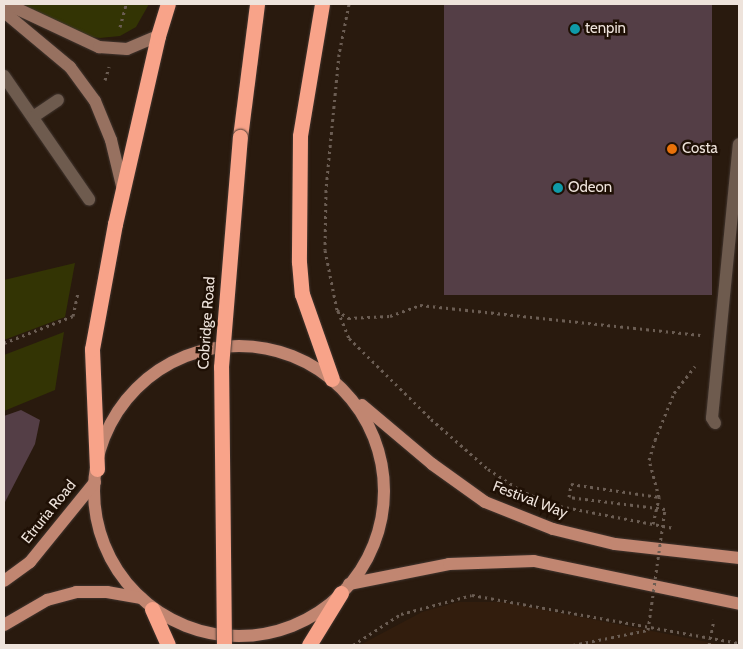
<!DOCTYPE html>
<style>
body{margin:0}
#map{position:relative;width:743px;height:649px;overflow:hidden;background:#291a0e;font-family:Cabin,sans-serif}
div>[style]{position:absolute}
.built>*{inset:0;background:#321d0d}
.green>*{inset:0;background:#333404}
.building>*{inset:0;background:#543e46;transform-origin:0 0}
.path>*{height:3px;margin-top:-1.5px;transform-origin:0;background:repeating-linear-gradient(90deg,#6b5d53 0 2.5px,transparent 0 6.5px)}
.roads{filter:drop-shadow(0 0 1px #423630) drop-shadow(0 0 1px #423630)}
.lane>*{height:12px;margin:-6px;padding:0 6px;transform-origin:6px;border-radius:6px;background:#6e5b4e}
.street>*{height:12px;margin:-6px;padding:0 6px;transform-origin:6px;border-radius:6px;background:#6e5b4e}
.secondary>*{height:12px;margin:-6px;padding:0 6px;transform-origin:6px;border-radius:6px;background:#977160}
.primary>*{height:12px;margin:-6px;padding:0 6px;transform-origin:6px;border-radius:6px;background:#c18671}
.primary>.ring{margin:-6px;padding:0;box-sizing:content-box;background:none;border:12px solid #c18671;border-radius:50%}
.highway>*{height:15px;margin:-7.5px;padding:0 7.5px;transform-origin:7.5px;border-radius:7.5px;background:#f8a389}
.path-bridge>*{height:3px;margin-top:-1.5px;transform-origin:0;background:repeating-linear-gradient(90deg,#6b5d53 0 2.5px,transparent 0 6.5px)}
.bridges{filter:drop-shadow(0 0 1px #423630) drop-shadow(0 0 1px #423630)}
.highway-bridge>*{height:15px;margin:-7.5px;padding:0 7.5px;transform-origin:7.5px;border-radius:7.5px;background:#f8a389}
.dots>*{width:14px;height:14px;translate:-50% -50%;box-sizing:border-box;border:2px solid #1f1005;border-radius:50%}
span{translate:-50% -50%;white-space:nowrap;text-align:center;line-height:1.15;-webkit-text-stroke:5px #1f1005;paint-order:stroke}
.poi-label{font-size:15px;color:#eee3db}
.left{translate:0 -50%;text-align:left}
.street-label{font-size:15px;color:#eee3db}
.frame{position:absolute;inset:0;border:5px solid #eee3db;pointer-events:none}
</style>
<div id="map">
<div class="built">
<i style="clip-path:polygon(458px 602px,504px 602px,723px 645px,360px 645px,422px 612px)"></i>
</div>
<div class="green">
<i style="clip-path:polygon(7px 4px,149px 4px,136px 27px,120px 36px,100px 38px,65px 33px)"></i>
<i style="clip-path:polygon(75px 263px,65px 317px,4px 340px,4px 280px)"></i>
<i style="clip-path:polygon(64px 332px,55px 390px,4px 411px,4px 355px)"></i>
</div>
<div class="building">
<i style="left:444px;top:4px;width:268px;height:291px"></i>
<i style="clip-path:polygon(21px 410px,40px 420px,35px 444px,4px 504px,4px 416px)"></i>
</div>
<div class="path">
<i style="left:349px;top:4px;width:51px;rotate:101.3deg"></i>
<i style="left:339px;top:54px;width:137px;rotate:95.5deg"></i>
<i style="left:326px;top:190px;width:60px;rotate:91deg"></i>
<i style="left:325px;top:250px;width:61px;rotate:78.7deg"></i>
<i style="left:337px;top:310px;width:14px;rotate:36deg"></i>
<i style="left:348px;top:318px;width:42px;rotate:-2.7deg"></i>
<i style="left:390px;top:316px;width:32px;rotate:-20deg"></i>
<i style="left:420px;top:305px;width:282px;rotate:6.1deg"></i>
<i style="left:120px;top:27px;width:24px;rotate:-75deg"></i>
<i style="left:105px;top:80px;width:14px;rotate:-73deg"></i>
<i style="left:338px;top:311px;width:29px;rotate:68deg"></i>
<i style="left:349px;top:338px;width:115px;rotate:44.6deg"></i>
<i style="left:431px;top:419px;width:76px;rotate:41.3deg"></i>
<i style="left:488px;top:469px;width:38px;rotate:33deg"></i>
<i style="left:520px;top:490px;width:37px;rotate:24deg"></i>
<i style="left:554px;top:505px;width:122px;rotate:10.9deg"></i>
<i style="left:4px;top:343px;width:74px;rotate:-21.4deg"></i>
<i style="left:73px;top:316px;width:25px;rotate:-78deg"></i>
<i style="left:653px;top:524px;width:28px;rotate:-77deg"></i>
<i style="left:659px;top:497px;width:38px;rotate:-105deg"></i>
<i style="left:649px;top:460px;width:21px;rotate:-73deg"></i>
<i style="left:655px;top:440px;width:51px;rotate:-68deg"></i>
<i style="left:674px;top:393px;width:34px;rotate:-52deg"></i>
<i style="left:353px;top:645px;width:57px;rotate:-32.9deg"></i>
<i style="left:401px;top:614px;width:73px;rotate:-15deg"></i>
<i style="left:472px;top:595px;width:271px;rotate:10.2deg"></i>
<i style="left:709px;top:645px;width:26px;rotate:-79deg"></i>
</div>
<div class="roads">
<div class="lane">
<i style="left:715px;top:423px;width:6px;rotate:-121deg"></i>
<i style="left:712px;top:418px;width:275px;rotate:-84.4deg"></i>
</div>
<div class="street">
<i style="left:4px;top:76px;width:150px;rotate:55.4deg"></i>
<i style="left:33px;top:117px;width:30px;rotate:-34deg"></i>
</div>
<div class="secondary">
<i style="left:7px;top:4px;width:102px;rotate:25.1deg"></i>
<i style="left:99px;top:47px;width:28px;rotate:4deg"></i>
<i style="left:127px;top:49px;width:34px;rotate:-23deg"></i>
<i style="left:4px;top:12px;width:86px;rotate:39.8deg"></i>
<i style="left:70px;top:67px;width:42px;rotate:53.7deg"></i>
<i style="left:95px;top:101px;width:42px;rotate:67.7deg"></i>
<i style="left:111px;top:140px;width:51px;rotate:76.5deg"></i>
</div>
<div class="primary">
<i class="ring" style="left:94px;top:346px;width:278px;height:278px"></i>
<i style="left:362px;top:405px;width:92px;rotate:40.1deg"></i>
<i style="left:432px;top:464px;width:65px;rotate:35.6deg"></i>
<i style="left:485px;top:502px;width:73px;rotate:21.7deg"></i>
<i style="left:553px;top:529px;width:64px;rotate:13.6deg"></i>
<i style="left:615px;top:544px;width:125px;rotate:6.4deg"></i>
<i style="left:4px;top:581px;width:32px;rotate:-36deg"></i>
<i style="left:30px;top:562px;width:103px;rotate:-50.9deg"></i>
<i style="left:349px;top:584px;width:102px;rotate:-11.3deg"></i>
<i style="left:449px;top:564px;width:85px;rotate:-2deg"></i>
<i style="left:534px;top:561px;width:209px;rotate:11.8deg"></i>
<i style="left:4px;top:625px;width:50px;rotate:-30.2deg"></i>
<i style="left:47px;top:600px;width:30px;rotate:-15deg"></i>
<i style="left:76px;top:592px;width:31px"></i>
<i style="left:107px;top:592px;width:35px;rotate:10deg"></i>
</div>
<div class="highway">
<i style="left:322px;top:4px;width:134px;rotate:99.5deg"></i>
<i style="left:300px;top:136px;width:126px;rotate:90.5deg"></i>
<i style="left:299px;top:262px;width:32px;rotate:85deg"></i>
<i style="left:302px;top:294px;width:90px;rotate:70.6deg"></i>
<i style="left:240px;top:137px;width:134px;rotate:-82.7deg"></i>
<i style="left:97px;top:469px;width:120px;rotate:-92.4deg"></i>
<i style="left:92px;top:349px;width:127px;rotate:-79.6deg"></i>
<i style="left:115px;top:224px;width:193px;rotate:-77.1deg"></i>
<i style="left:158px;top:36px;width:34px;rotate:-73deg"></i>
<i style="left:152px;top:609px;width:39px;rotate:66deg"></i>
<i style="left:309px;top:645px;width:61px;rotate:-58.4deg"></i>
</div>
</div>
<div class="path-bridge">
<i style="left:573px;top:645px;width:76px;rotate:-11.3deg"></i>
<i style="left:648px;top:630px;width:122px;rotate:-82deg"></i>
<i style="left:665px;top:509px;width:97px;rotate:-172.9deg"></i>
<i style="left:569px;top:497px;width:13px;rotate:-81deg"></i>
<i style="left:571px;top:484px;width:89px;rotate:8.4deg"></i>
</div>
<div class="bridges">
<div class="highway-bridge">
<i style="left:224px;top:645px;width:278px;rotate:-90.6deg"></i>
<i style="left:221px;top:367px;width:231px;rotate:-85.3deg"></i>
</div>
</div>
<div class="dots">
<i style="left:575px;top:29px;background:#0f9aa8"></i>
<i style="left:672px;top:149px;background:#e8710a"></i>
<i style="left:558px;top:188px;background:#0f9aa8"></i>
</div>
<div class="poi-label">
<span class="left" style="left:585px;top:29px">tenpin</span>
<span class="left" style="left:682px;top:149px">Costa</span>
<span class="left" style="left:568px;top:188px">Odeon</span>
</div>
<div class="street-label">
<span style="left:207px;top:323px;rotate:-86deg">Cobridge Road</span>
<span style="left:530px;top:500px;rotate:21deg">Festival Way</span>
<span style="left:49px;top:512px;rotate:-51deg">Etruria Road</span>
</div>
<div class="frame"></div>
</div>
